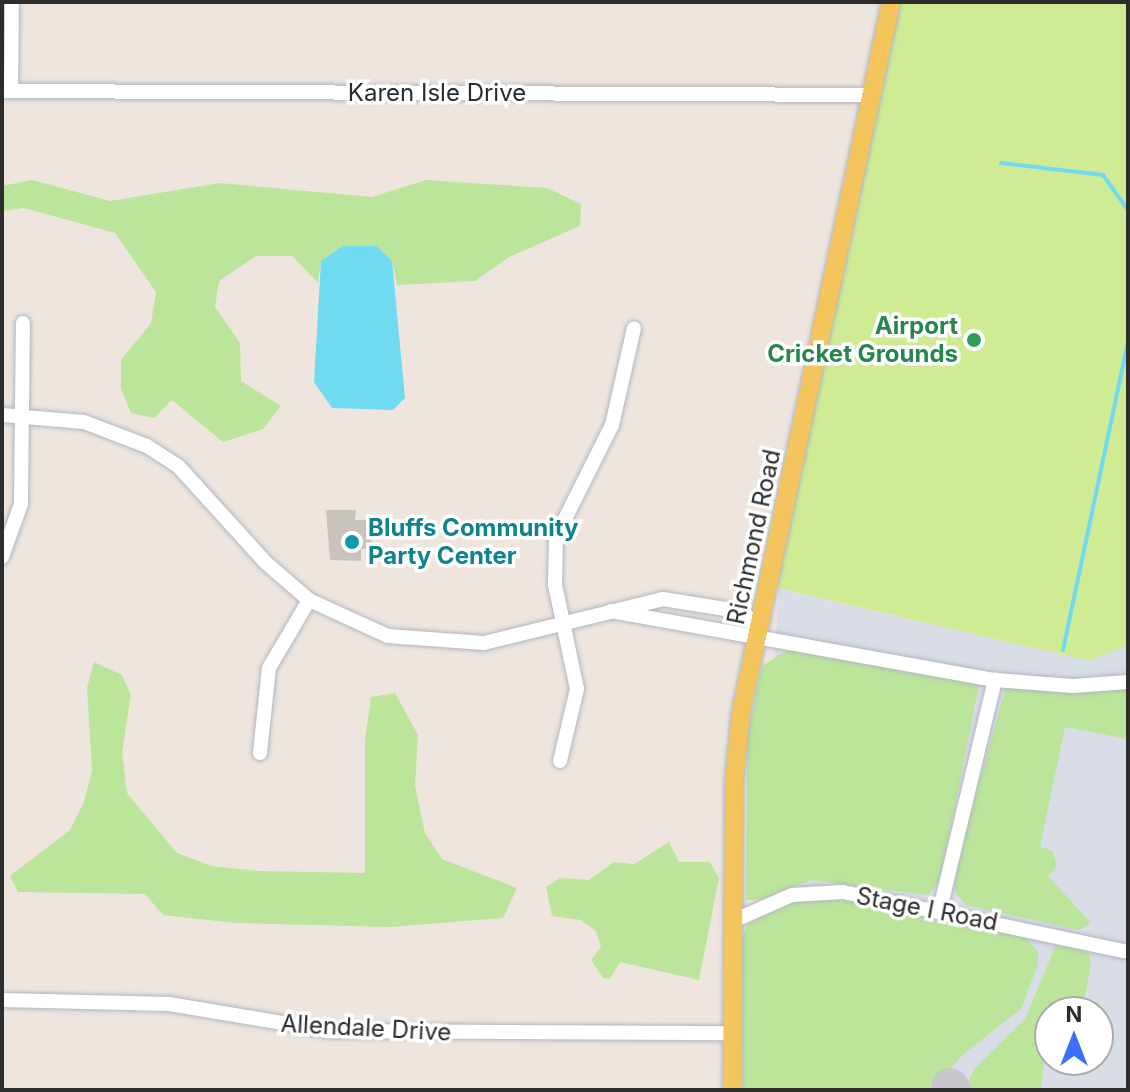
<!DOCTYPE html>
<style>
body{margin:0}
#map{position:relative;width:1130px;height:1092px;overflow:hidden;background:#eee6de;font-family:Inter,sans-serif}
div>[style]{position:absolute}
.airport>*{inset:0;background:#d9dde6}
.green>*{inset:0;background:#bae59a}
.pitch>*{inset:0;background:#cfec95}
.water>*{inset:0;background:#70daf1}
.stream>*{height:4px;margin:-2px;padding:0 2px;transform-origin:2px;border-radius:2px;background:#70daf1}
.taxiway>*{height:36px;margin:-18px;padding:0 18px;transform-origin:18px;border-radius:18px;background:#c7c6ca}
.building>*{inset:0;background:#c9c3bd}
.roads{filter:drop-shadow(0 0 2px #b2b6c0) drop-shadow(0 0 2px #b2b6c0)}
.minor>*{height:14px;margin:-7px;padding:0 7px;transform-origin:7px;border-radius:7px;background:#fff}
.major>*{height:18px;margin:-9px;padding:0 9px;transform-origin:9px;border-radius:9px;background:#f4c45d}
.dots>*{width:22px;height:22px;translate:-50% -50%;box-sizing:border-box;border:4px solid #fff;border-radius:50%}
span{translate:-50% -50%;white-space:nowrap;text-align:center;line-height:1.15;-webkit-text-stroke:7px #fff;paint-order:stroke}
.street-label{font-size:24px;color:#2c2c2c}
.leisure-label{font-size:24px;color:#27864d;font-weight:700}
.right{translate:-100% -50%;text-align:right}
.culture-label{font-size:24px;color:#0d838f;font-weight:700}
.left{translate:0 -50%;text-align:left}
.frame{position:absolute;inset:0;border:4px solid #2c2c2c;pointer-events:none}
.north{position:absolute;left:1034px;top:996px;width:80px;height:80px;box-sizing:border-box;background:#fff;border:2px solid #ababab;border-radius:50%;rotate:0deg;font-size:22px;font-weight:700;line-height:32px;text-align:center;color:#2c2c2c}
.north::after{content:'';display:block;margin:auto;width:28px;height:36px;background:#3b70fd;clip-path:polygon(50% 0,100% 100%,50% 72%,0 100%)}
</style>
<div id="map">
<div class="airport">
<i style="clip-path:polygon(evenodd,779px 589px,1090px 661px,1128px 645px,1128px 1090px,769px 1090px,767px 797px,779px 589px,1050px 1012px,1098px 1012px,1098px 1060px,1050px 1060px,1050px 1012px)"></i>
</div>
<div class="green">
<i style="clip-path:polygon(32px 180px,110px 201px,220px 183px,372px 197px,426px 180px,547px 188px,581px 204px,580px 226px,509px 257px,475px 281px,397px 285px,392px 261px,321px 261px,318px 283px,292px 256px,256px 256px,219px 281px,215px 307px,240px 343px,241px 381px,281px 406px,263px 429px,223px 442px,172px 400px,154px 418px,131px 413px,121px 389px,121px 360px,151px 323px,156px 292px,115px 233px,24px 208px,2px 211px,2px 186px)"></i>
<i style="clip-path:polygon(792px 647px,979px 685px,940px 880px,928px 895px,811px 880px,764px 899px,746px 900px,747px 736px,762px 666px)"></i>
<i style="clip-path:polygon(94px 662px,122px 675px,131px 695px,122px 752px,127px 793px,177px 853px,211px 866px,259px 871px,365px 873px,365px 740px,371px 697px,395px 693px,418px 735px,415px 786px,425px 833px,442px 859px,517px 888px,503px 918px,390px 927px,236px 923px,163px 915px,145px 894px,18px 892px,10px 876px,70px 830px,84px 802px,92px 770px,87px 688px)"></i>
<i style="clip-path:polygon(1006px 688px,1128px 688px,1128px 739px,1065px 727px,1040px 847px,1052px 850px,1057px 867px,1048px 876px,1091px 923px,1079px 930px,966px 905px,956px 893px,952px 878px)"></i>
<i style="clip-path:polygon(669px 842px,679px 862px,710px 862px,719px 878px,699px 980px,620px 962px,610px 979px,603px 978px,591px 960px,601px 947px,596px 931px,581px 920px,552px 916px,546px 887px,560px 878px,589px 880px,614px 862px,634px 864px)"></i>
<i style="clip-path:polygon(819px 895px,1022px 935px,1038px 951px,1038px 964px,1021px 1009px,962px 1055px,933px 1090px,743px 1090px,742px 939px,747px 925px,781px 904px)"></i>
<i style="clip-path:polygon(1056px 945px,1089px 951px,1091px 965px,1082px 1012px,1050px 1012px,1041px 1090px,965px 1090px,974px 1069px,1025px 1019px)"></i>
</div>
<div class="pitch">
<i style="clip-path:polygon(891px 2px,1128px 2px,1128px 645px,1090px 661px,769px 586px)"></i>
</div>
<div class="water">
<i style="clip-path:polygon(343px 246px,376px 246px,392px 261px,405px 398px,393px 410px,332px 408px,314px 382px,321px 261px)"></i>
</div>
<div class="stream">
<i style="left:1001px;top:163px;width:103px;rotate:6.7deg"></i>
<i style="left:1103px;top:175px;width:43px;rotate:54.5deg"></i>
<i style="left:1063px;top:650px;width:316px;rotate:-78.1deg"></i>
</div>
<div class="taxiway">
<i style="left:950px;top:1086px;width:5px;rotate:53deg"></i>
</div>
<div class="building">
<i style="clip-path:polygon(326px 510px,356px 510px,355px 520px,368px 520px,373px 550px,361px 549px,361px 561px,330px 560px)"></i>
</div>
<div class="roads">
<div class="minor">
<i style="left:2px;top:91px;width:869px;rotate:0.26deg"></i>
<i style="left:11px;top:91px;width:89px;rotate:-89.4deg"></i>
<i style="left:2px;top:415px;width:82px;rotate:4.9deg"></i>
<i style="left:84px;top:422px;width:67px;rotate:20.9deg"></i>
<i style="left:147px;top:446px;width:38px;rotate:33deg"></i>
<i style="left:179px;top:467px;width:128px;rotate:47.8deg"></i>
<i style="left:265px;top:562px;width:58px;rotate:40.8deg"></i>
<i style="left:309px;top:600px;width:87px;rotate:24.5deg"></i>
<i style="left:388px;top:636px;width:96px;rotate:4.2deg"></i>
<i style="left:484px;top:643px;width:184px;rotate:-13.8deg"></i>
<i style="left:663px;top:599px;width:82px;rotate:9.1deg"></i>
<i style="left:744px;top:612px;width:26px;rotate:54deg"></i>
<i style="left:2px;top:557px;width:56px;rotate:-70.3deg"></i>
<i style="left:21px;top:504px;width:181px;rotate:-89.4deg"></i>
<i style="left:611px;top:611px;width:390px;rotate:10.2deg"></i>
<i style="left:995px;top:680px;width:78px;rotate:4.4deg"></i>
<i style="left:1073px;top:686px;width:55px;rotate:-4.2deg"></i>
<i style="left:260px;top:753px;width:85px;rotate:-84deg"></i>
<i style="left:269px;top:668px;width:79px;rotate:-59.5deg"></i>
<i style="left:560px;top:761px;width:74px;rotate:-76.7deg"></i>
<i style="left:577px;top:689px;width:106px;rotate:-101.9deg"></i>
<i style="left:555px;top:585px;width:48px;rotate:-88.8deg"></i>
<i style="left:556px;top:537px;width:125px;rotate:-63.4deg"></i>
<i style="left:612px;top:425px;width:99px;rotate:-77.2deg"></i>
<i style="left:940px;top:909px;width:236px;rotate:-76.5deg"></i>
<i style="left:733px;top:921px;width:64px;rotate:-23.8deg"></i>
<i style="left:792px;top:895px;width:51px;rotate:-3.4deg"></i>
<i style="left:843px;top:892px;width:287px;rotate:11.9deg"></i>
<i style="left:2px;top:1000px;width:167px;rotate:1.4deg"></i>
<i style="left:169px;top:1004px;width:163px;rotate:9.5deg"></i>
<i style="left:330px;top:1031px;width:403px;rotate:0.3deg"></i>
</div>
<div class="major">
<i style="left:732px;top:1090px;width:307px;rotate:-89.6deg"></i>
<i style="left:734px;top:783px;width:71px;rotate:-84.4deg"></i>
<i style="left:741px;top:712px;width:726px;rotate:-78.07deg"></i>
</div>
</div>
<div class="dots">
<i style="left:974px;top:340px;background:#2e9e5b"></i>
<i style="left:352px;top:542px;background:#0f9aa8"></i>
</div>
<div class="street-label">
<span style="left:437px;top:93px">Karen Isle Drive</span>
<span style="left:754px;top:537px;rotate:-78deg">Richmond Road</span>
<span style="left:927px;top:909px;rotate:11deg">Stage I Road</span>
<span style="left:366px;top:1028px;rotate:3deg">Allendale Drive</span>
</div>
<div class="leisure-label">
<span class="right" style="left:958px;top:340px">Airport<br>Cricket Grounds</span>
</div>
<div class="culture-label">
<span class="left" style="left:368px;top:542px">Bluffs Community<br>Party Center</span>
</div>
<div class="frame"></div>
<div class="north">N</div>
</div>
